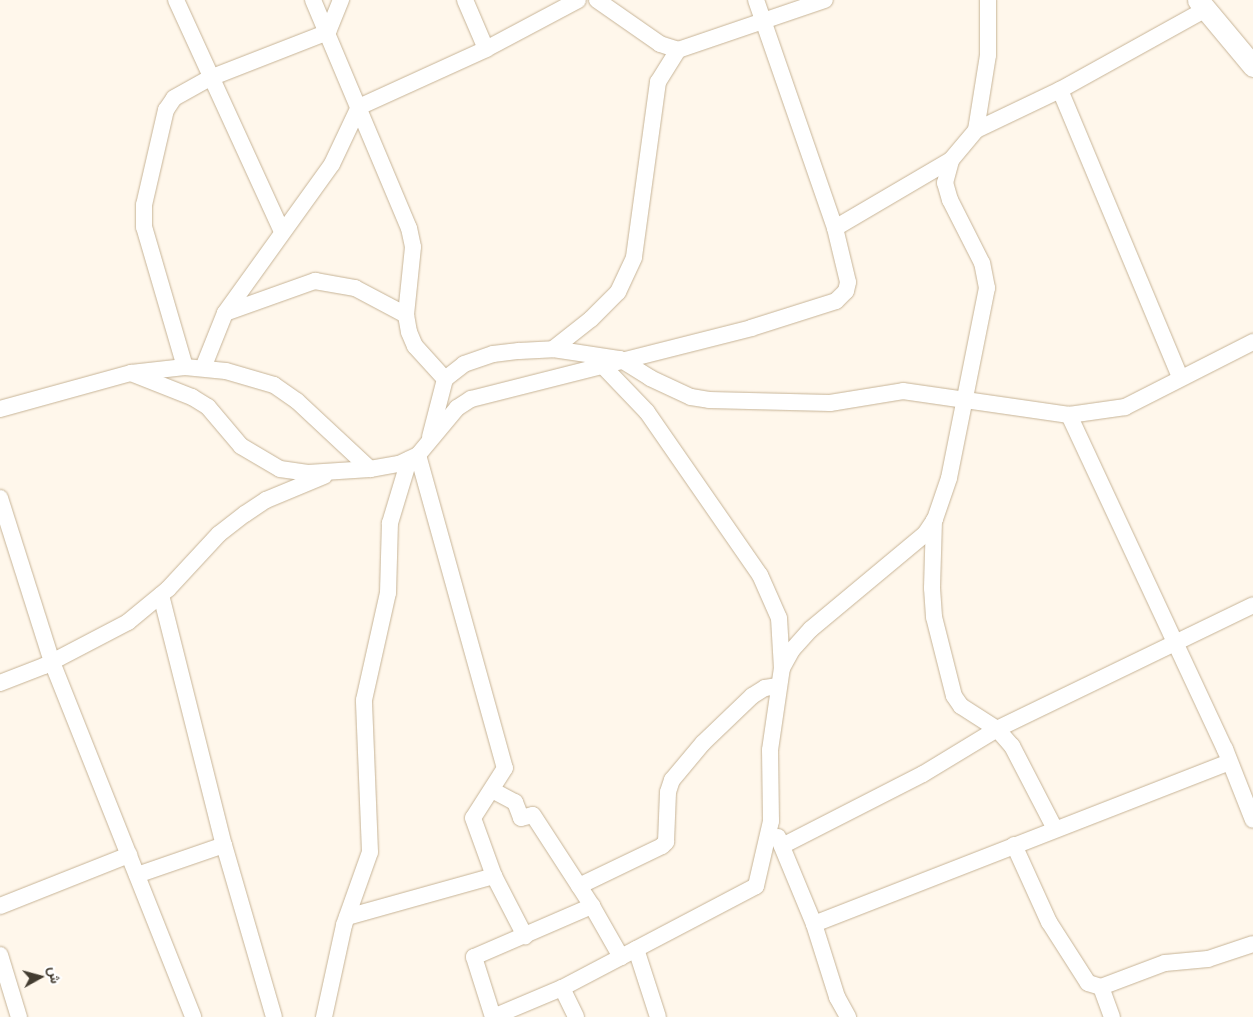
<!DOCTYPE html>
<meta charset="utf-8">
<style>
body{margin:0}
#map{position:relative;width:1253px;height:1017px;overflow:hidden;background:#fff7eb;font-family:Lato,Vazirmatn,sans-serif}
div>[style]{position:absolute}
.roads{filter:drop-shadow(0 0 1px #c7b497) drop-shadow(0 0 1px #c7b497)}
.minor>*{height:16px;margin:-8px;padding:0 8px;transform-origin:8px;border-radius:8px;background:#fff}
.tertiary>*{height:21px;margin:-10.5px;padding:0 10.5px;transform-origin:10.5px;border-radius:10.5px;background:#fff}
span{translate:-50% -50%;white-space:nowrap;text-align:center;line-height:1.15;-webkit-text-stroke:5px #fff;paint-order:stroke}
.north{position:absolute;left:15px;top:952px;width:50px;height:50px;-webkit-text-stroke:4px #fff;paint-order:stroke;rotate:83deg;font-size:14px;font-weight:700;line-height:20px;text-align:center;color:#433c30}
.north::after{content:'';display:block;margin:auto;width:18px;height:22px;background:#433c30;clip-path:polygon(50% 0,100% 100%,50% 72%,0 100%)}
</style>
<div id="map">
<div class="roads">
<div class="minor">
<i style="left:176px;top:0;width:255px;rotate:65.4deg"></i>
<i style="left:313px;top:0;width:247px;rotate:67.2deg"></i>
<i style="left:409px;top:228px;width:19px;rotate:78deg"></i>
<i style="left:413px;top:247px;width:68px;rotate:95.9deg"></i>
<i style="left:406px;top:315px;width:17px;rotate:80deg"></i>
<i style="left:409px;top:332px;width:15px;rotate:67deg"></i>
<i style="left:415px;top:346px;width:45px;rotate:47.7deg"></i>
<i style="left:465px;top:0;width:53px;rotate:66.8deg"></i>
<i style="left:597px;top:0;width:77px;rotate:34.9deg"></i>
<i style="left:660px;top:44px;width:19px;rotate:18deg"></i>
<i style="left:678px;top:50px;width:155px;rotate:-18.8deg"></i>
<i style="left:1060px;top:90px;width:311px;rotate:67.3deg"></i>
<i style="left:976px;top:130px;width:76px;rotate:-80.9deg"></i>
<i style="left:988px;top:55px;width:55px;rotate:-90deg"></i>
<i style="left:835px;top:228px;width:134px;rotate:-30.4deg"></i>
<i style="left:951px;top:160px;width:39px;rotate:-50deg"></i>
<i style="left:976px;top:130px;width:93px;rotate:-25.5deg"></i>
<i style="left:1060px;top:90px;width:167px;rotate:-29deg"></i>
<i style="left:225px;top:313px;width:96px;rotate:-19.6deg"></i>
<i style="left:315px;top:281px;width:41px;rotate:9.9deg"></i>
<i style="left:355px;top:288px;width:58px;rotate:27.9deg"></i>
<i style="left:553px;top:349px;width:48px;rotate:-38.3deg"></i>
<i style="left:591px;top:319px;width:38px;rotate:-45deg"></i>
<i style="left:618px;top:292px;width:38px;rotate:-65deg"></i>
<i style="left:634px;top:257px;width:177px;rotate:-82.2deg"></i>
<i style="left:658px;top:82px;width:38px;rotate:-58deg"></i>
<i style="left:601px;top:364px;width:66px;rotate:46.2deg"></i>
<i style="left:647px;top:412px;width:198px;rotate:55.3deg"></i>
<i style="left:760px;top:575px;width:47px;rotate:66.2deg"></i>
<i style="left:779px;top:618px;width:50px;rotate:86.6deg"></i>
<i style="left:185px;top:367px;width:146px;rotate:-106.3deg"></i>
<i style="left:144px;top:227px;width:22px;rotate:-90deg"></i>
<i style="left:144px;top:205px;width:98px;rotate:-77deg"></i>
<i style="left:166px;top:110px;width:14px;rotate:-56deg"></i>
<i style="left:174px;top:98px;width:41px;rotate:-29.1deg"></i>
<i style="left:210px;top:78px;width:127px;rotate:-21.3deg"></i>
<i style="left:328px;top:32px;width:35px;rotate:-68deg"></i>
<i style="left:203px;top:368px;width:59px;rotate:-68.2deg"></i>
<i style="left:225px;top:313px;width:183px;rotate:-54.3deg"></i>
<i style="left:332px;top:164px;width:63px;rotate:-64.7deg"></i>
<i style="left:359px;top:107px;width:140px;rotate:-24.5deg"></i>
<i style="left:486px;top:49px;width:104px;rotate:-28deg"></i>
<i style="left:131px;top:373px;width:66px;rotate:21.5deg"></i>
<i style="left:192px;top:397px;width:19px;rotate:32deg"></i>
<i style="left:208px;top:407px;width:51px;rotate:49.8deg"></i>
<i style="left:241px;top:446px;width:45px;rotate:30.5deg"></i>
<i style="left:280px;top:469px;width:28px;rotate:8deg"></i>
<i style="left:308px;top:473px;width:62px;rotate:-3.7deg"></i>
<i style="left:370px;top:469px;width:29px;rotate:-10deg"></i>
<i style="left:399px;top:464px;width:21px;rotate:-25deg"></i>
<i style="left:418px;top:455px;width:61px;rotate:-50.3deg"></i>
<i style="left:457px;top:408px;width:17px;rotate:-33deg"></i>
<i style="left:471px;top:399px;width:289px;rotate:-14.2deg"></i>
<i style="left:751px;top:328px;width:89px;rotate:-17.6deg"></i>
<i style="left:836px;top:301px;width:14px;rotate:-45deg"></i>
<i style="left:846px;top:291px;width:9px;rotate:-77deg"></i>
<i style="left:848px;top:282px;width:56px;rotate:-103.5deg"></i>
<i style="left:835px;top:228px;width:241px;rotate:-109.1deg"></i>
<i style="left:0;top:409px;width:136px;rotate:-15.4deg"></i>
<i style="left:131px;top:373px;width:54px;rotate:-6.3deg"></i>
<i style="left:185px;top:367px;width:41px;rotate:5.6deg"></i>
<i style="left:226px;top:371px;width:50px;rotate:16.3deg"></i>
<i style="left:274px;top:385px;width:28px;rotate:35deg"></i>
<i style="left:297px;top:401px;width:100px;rotate:43deg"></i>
<i style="left:1069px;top:415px;width:369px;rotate:65deg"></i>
<i style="left:1225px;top:749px;width:76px;rotate:68.5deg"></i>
<i style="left:430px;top:437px;width:60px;rotate:-75.5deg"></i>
<i style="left:445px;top:379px;width:24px;rotate:-38deg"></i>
<i style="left:464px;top:364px;width:31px;rotate:-19deg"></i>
<i style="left:493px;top:354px;width:26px;rotate:-7deg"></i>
<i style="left:519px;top:351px;width:34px;rotate:-3deg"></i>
<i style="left:553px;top:349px;width:68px;rotate:8.5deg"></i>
<i style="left:620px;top:359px;width:36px;rotate:32deg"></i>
<i style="left:650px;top:378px;width:45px;rotate:24.9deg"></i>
<i style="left:691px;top:397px;width:18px;rotate:9deg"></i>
<i style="left:709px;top:400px;width:121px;rotate:1.4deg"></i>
<i style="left:830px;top:403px;width:74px;rotate:-9.3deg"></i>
<i style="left:903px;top:391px;width:168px;rotate:8.2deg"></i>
<i style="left:1069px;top:415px;width:57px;rotate:-8.1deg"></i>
<i style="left:1125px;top:407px;width:144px;rotate:-26.9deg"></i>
<i style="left:418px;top:455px;width:325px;rotate:74.5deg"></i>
<i style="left:505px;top:768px;width:59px;rotate:122.6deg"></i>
<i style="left:473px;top:818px;width:62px;rotate:70.1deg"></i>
<i style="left:494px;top:876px;width:68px;rotate:62.7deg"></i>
<i style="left:0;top:498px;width:172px;rotate:72.4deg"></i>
<i style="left:52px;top:662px;width:382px;rotate:68.3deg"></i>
<i style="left:934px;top:520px;width:68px;rotate:91.7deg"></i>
<i style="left:932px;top:588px;width:29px;rotate:86deg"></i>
<i style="left:934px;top:617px;width:81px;rotate:75.8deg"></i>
<i style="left:954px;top:696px;width:12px;rotate:55deg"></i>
<i style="left:961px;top:706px;width:43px;rotate:32.6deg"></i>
<i style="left:997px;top:729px;width:23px;rotate:49deg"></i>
<i style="left:1012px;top:746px;width:93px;rotate:62.6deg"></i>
<i style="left:161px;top:595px;width:258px;rotate:75.9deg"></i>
<i style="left:224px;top:845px;width:179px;rotate:73.8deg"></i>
<i style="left:0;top:683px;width:47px;rotate:-21.1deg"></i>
<i style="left:44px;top:666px;width:95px;rotate:-27.6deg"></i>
<i style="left:128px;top:622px;width:52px;rotate:-39.5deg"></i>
<i style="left:168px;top:589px;width:75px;rotate:-47.2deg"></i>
<i style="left:219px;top:534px;width:33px;rotate:-38deg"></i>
<i style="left:245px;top:514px;width:25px;rotate:-34deg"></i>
<i style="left:266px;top:500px;width:63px;rotate:-22.5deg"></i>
<i style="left:492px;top:790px;width:26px;rotate:28deg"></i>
<i style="left:515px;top:802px;width:17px;rotate:69deg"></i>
<i style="left:521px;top:818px;width:12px;rotate:-14deg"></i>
<i style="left:533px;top:815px;width:108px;rotate:57deg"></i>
<i style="left:592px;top:906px;width:59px;rotate:60.4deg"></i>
<i style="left:778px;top:837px;width:94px;rotate:67.5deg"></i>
<i style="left:814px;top:924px;width:77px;rotate:72.5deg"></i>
<i style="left:837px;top:997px;width:23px;rotate:61deg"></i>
<i style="left:1014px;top:845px;width:85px;rotate:65.6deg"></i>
<i style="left:1049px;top:922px;width:72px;rotate:57.4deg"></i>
<i style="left:1088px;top:983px;width:14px;rotate:17deg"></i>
<i style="left:1101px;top:987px;width:68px;rotate:-20.6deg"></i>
<i style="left:1165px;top:963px;width:43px;rotate:-5.3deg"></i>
<i style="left:1208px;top:959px;width:47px;rotate:-18.4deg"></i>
<i style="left:782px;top:846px;width:158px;rotate:-27.1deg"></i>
<i style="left:923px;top:774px;width:87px;rotate:-31.3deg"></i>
<i style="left:997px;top:729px;width:284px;rotate:-25.8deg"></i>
<i style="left:137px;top:875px;width:92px;rotate:-19deg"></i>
<i style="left:579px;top:886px;width:92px;rotate:-25.7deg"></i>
<i style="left:662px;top:846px;width:6px;rotate:-45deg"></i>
<i style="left:666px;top:842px;width:50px;rotate:-87.7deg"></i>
<i style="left:668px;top:792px;width:13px;rotate:-72deg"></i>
<i style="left:672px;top:780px;width:48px;rotate:-50deg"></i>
<i style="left:703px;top:743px;width:68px;rotate:-43.8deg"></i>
<i style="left:752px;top:696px;width:15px;rotate:-32deg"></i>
<i style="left:765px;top:688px;width:13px;rotate:-9deg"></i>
<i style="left:0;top:906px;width:139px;rotate:-21.6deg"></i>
<i style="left:347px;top:917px;width:153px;rotate:-15.6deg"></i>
<i style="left:814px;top:924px;width:446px;rotate:-21.3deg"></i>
<i style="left:636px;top:949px;width:71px;rotate:72.1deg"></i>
<i style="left:0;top:955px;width:65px;rotate:73deg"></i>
<i style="left:1101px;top:987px;width:32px;rotate:70deg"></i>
<i style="left:562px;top:988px;width:32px;rotate:64deg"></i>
<i style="left:324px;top:1017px;width:94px;rotate:-77.7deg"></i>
<i style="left:344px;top:925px;width:77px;rotate:-70.4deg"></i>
<i style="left:370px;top:852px;width:152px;rotate:-92.3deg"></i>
<i style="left:364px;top:700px;width:110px;rotate:-77.4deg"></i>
<i style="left:388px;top:593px;width:70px;rotate:-88.4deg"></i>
<i style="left:390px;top:523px;width:66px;rotate:-73.2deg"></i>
<i style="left:493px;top:1017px;width:75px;rotate:-22.8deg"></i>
<i style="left:562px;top:988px;width:219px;rotate:-27.7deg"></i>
<i style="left:756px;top:886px;width:67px;rotate:-77deg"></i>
<i style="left:771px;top:821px;width:71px;rotate:-90.8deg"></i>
<i style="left:770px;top:750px;width:83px;rotate:-81.7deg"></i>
<i style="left:782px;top:668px;width:21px;rotate:-61deg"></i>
<i style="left:792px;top:650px;width:28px;rotate:-48deg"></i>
<i style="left:811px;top:629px;width:148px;rotate:-39.8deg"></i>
<i style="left:925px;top:534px;width:18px;rotate:-56deg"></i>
<i style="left:935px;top:519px;width:43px;rotate:-71.1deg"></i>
<i style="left:949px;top:478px;width:194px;rotate:-78.7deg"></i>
<i style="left:987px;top:288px;width:25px;rotate:-101deg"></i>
<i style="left:982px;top:263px;width:71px;rotate:-116.9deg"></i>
<i style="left:950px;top:200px;width:18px;rotate:-106deg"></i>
<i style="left:945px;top:183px;width:24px;rotate:-75deg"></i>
<i style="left:493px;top:1017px;width:63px;rotate:-107.6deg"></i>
<i style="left:474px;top:957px;width:129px;rotate:-23.4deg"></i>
</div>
<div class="tertiary">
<i style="left:1198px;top:0;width:86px;rotate:50.2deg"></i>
</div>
</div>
<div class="north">ش</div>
</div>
